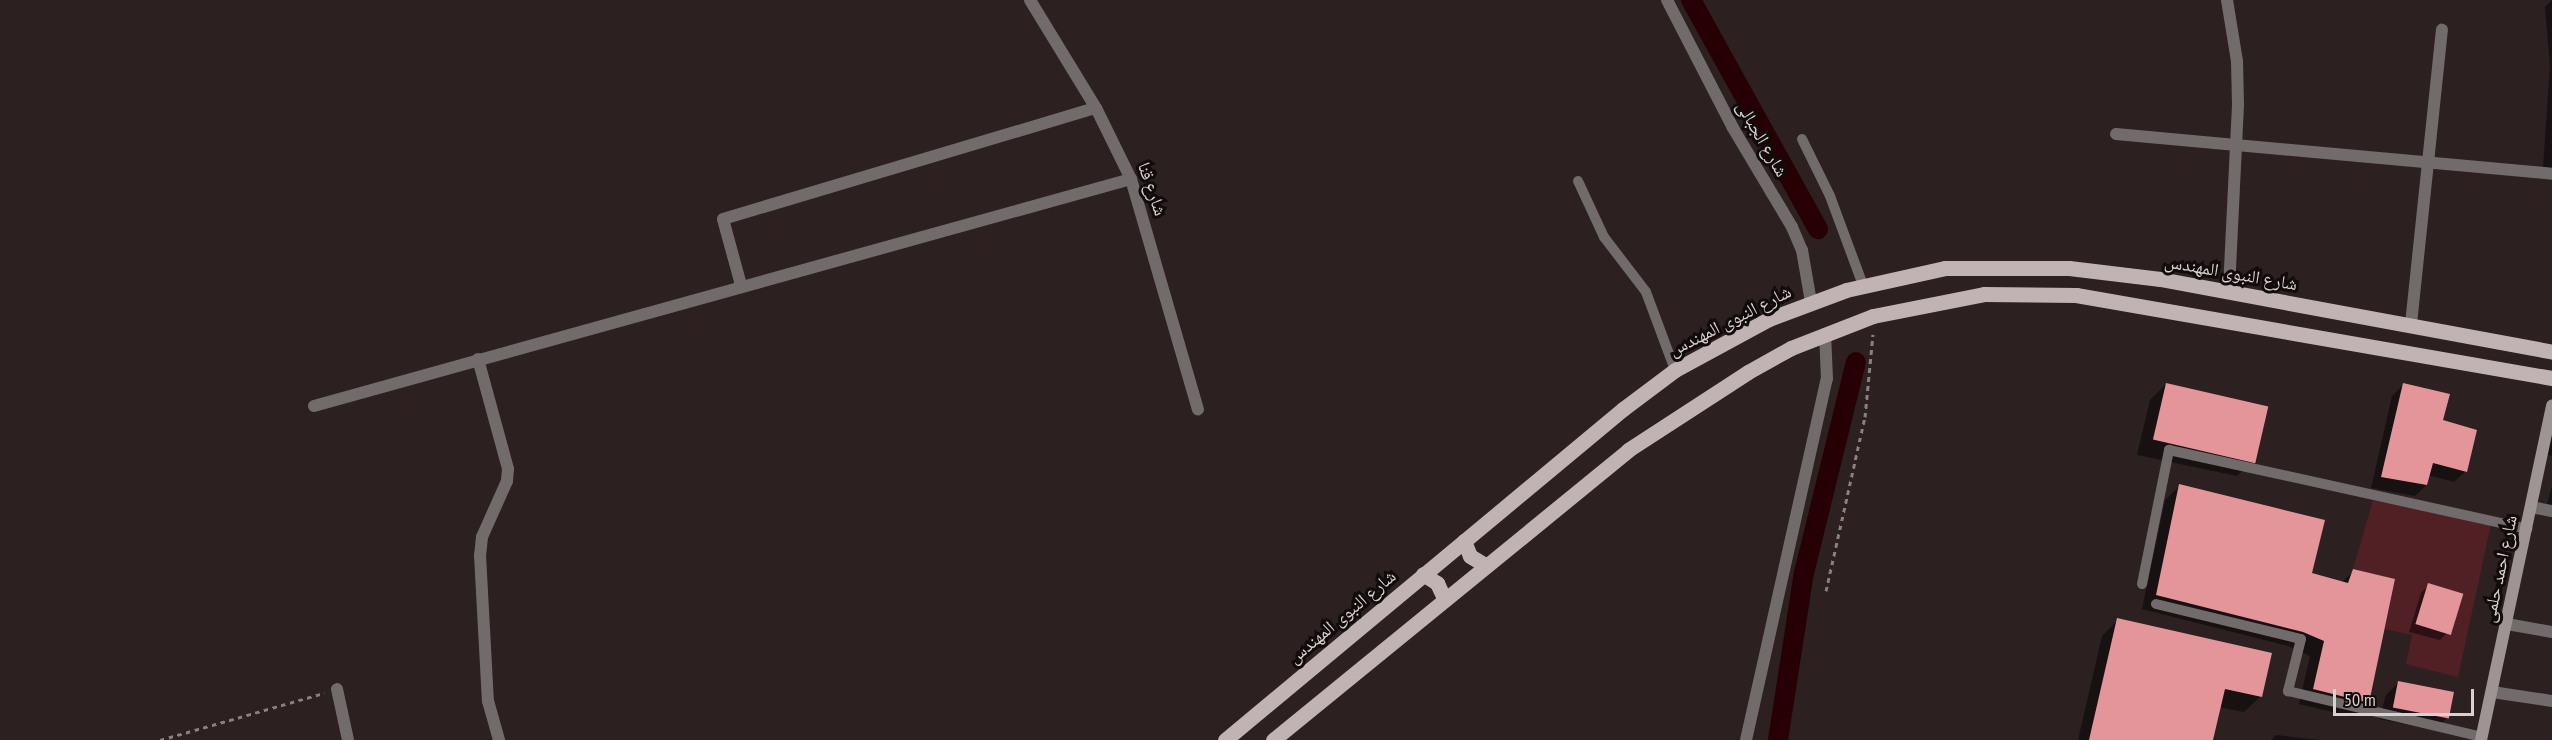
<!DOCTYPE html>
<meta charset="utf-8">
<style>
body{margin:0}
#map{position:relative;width:2552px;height:740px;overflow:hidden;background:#2c2021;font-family:"PT Sans Narrow","Noto Naskh Arabic",sans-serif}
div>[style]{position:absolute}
.green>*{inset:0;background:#512025}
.shadow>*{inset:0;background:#0007}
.canal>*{height:20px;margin:-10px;padding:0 10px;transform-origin:10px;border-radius:10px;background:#270005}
.building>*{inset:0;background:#e4959a;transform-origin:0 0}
.path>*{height:3px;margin-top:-1.5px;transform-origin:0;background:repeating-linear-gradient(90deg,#8a8080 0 4.5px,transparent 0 9px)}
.lane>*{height:10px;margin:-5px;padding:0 5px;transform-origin:5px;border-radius:5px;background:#726b6b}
.street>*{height:12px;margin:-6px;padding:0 6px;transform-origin:6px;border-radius:6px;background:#726b6b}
.secondary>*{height:12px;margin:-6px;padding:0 6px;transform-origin:6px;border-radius:6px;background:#9f9494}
.primary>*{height:15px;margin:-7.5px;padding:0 7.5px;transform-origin:7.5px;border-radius:7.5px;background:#c1b3b4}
span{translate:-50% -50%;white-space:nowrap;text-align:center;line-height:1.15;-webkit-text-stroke:6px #110b0b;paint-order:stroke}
.street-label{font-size:18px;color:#d9d1d1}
.scale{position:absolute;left:2333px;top:689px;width:141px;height:27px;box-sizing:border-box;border:3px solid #d9d1d1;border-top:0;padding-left:8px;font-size:18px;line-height:21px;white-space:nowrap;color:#d9d1d1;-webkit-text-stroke:4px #110b0b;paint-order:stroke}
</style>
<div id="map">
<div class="green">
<i style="clip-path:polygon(2373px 500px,2491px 524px,2458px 677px,2406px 664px,2412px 635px,2385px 629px,2395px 579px,2353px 569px)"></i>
</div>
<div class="shadow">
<i style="clip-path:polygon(2552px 0,2552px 168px,2543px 167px,2550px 66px,2545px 7px)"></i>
<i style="clip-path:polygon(2166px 384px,2253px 460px,2237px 476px,2137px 455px,2150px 400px)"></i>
<i style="clip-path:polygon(2403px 385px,2466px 471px,2454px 482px,2428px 475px,2426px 485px,2415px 496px,2371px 488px,2392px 396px)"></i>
<i style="clip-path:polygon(2552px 413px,2552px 456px,2544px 454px)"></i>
<i style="clip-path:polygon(2180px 486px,2310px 574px,2341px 583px,2354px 571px,2368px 702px,2353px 717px,2299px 704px,2310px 656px,2288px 646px,2142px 609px,2165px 500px)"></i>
<i style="clip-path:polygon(2552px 486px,2552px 516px,2544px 515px)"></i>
<i style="clip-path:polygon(2429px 585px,2448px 632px,2440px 640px,2409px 632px,2421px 593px)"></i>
<i style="clip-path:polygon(2118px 620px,2260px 697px,2244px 712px,2219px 707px,2211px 739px,2215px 740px,2078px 740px,2102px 636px)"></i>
<i style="clip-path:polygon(2399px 682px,2447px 718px,2434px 730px,2379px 719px,2386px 695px)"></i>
<i style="clip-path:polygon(2276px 735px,2320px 740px,2271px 740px)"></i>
</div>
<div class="canal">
<i style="left:1691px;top:0;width:262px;rotate:61deg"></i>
<i style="left:1778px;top:740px;width:169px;rotate:-81.2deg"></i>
<i style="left:1804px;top:573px;width:217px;rotate:-76.2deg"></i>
</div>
<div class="building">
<i style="left:2166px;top:383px;width:105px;height:58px;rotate:13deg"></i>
<i style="clip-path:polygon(2403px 383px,2450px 394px,2443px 420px,2477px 430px,2467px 472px,2433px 463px,2427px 485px,2381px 477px)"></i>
<i style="clip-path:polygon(2179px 484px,2325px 520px,2312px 573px,2348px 583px,2353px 569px,2395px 579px,2369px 703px,2313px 689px,2324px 641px,2303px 632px,2156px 595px)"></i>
<i style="left:2428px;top:583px;width:37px;height:43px;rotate:17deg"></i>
<i style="clip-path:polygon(2117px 618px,2272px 653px,2262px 697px,2225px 689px,2213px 740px,2089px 740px)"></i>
<i style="left:2398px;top:681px;width:57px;height:27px;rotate:11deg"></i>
</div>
<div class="path">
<i style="left:1826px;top:591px;width:178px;rotate:-77.4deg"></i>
<i style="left:1865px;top:417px;width:83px;rotate:-84.5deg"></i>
<i style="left:160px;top:740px;width:171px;rotate:-16deg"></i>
</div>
<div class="lane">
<i style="left:1802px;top:139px;width:64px;rotate:63.8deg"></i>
<i style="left:1830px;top:196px;width:95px;rotate:69.7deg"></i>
<i style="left:1578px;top:181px;width:62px;rotate:65.1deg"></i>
<i style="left:1604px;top:237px;width:69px;rotate:52.6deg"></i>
<i style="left:1646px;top:292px;width:83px;rotate:69.6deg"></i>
<i style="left:2142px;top:584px;width:137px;rotate:-78.6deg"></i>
<i style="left:2169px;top:450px;width:367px;rotate:12.4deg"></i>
<i style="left:2156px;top:604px;width:149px;rotate:13.6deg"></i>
<i style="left:2301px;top:639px;width:54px;rotate:104deg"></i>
<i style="left:2288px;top:691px;width:199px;rotate:13.3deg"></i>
</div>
<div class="street">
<i style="left:1030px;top:0;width:127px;rotate:58.6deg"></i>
<i style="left:1096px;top:108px;width:79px;rotate:63.8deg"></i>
<i style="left:1131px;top:179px;width:240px;rotate:73.8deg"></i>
<i style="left:1667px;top:0;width:144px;rotate:62.7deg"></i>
<i style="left:1733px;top:128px;width:115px;rotate:59.2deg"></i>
<i style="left:1792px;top:227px;width:25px;rotate:67deg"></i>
<i style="left:1802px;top:250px;width:53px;rotate:80.2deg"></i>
<i style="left:2227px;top:0;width:62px;rotate:80.7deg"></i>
<i style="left:2237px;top:61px;width:44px;rotate:88.7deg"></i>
<i style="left:2238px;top:105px;width:187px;rotate:92.8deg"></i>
<i style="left:2116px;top:134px;width:438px;rotate:5.2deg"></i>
<i style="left:741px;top:285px;width:68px;rotate:-105.3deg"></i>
<i style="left:723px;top:219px;width:389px;rotate:-16.6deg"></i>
<i style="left:2411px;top:324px;width:296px;rotate:-84deg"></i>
<i style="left:478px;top:359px;width:114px;rotate:74.7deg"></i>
<i style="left:508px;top:469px;width:12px;rotate:95deg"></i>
<i style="left:507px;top:481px;width:61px;rotate:114.1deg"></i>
<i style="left:482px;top:537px;width:18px;rotate:96deg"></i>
<i style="left:480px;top:555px;width:146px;rotate:86.9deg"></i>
<i style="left:488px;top:701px;width:41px;rotate:74.2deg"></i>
<i style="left:314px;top:406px;width:848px;rotate:-15.53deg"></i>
<i style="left:2531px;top:507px;width:21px;rotate:11deg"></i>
<i style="left:2507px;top:624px;width:46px;rotate:10.1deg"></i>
<i style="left:337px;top:689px;width:52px;rotate:77.8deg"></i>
<i style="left:2492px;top:692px;width:61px;rotate:8.5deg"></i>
<i style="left:1746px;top:740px;width:370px;rotate:-77.4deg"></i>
<i style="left:1827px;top:379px;width:45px;rotate:-92.5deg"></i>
</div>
<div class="secondary">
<i style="left:2481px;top:740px;width:342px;rotate:-78deg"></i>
</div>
<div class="primary">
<i style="left:1464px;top:541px;width:16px;rotate:68deg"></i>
<i style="left:1470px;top:556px;width:17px;rotate:31deg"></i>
<i style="left:1423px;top:574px;width:17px;rotate:33deg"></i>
<i style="left:1437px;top:583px;width:17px;rotate:65deg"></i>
<i style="left:1225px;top:740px;width:518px;rotate:-39.75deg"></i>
<i style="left:1623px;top:409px;width:65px;rotate:-36.9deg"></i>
<i style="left:1675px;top:370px;width:107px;rotate:-28.5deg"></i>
<i style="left:1769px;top:319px;width:82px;rotate:-20.6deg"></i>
<i style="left:1846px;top:290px;width:101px;rotate:-12.5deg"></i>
<i style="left:1945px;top:268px;width:124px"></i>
<i style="left:2069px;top:268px;width:92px;rotate:6.9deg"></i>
<i style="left:2160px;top:279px;width:399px;rotate:10.5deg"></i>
<i style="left:1273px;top:740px;width:458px;rotate:-39.2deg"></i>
<i style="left:1628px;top:450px;width:143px;rotate:-33deg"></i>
<i style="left:1748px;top:372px;width:49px;rotate:-29.2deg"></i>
<i style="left:1791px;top:348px;width:88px;rotate:-21.3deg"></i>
<i style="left:1873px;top:316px;width:113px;rotate:-11.2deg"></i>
<i style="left:1984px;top:294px;width:92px;rotate:0.6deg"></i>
<i style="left:2076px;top:295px;width:483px;rotate:9.9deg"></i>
</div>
<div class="street-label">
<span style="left:1762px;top:139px;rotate:60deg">شارع الجبالى</span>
<span style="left:1152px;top:189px;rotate:71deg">شارع قنا</span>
<span style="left:2231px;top:273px;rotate:10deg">شارع النبوى المهندس</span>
<span style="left:1730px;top:321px;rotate:-27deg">شارع النبوى المهندس</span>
<span style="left:2500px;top:569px;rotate:-78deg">شارع احمد حلمى</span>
<span style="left:1342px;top:617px;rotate:-40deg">شارع النبوى المهندس</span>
</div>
<div class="scale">50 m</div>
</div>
